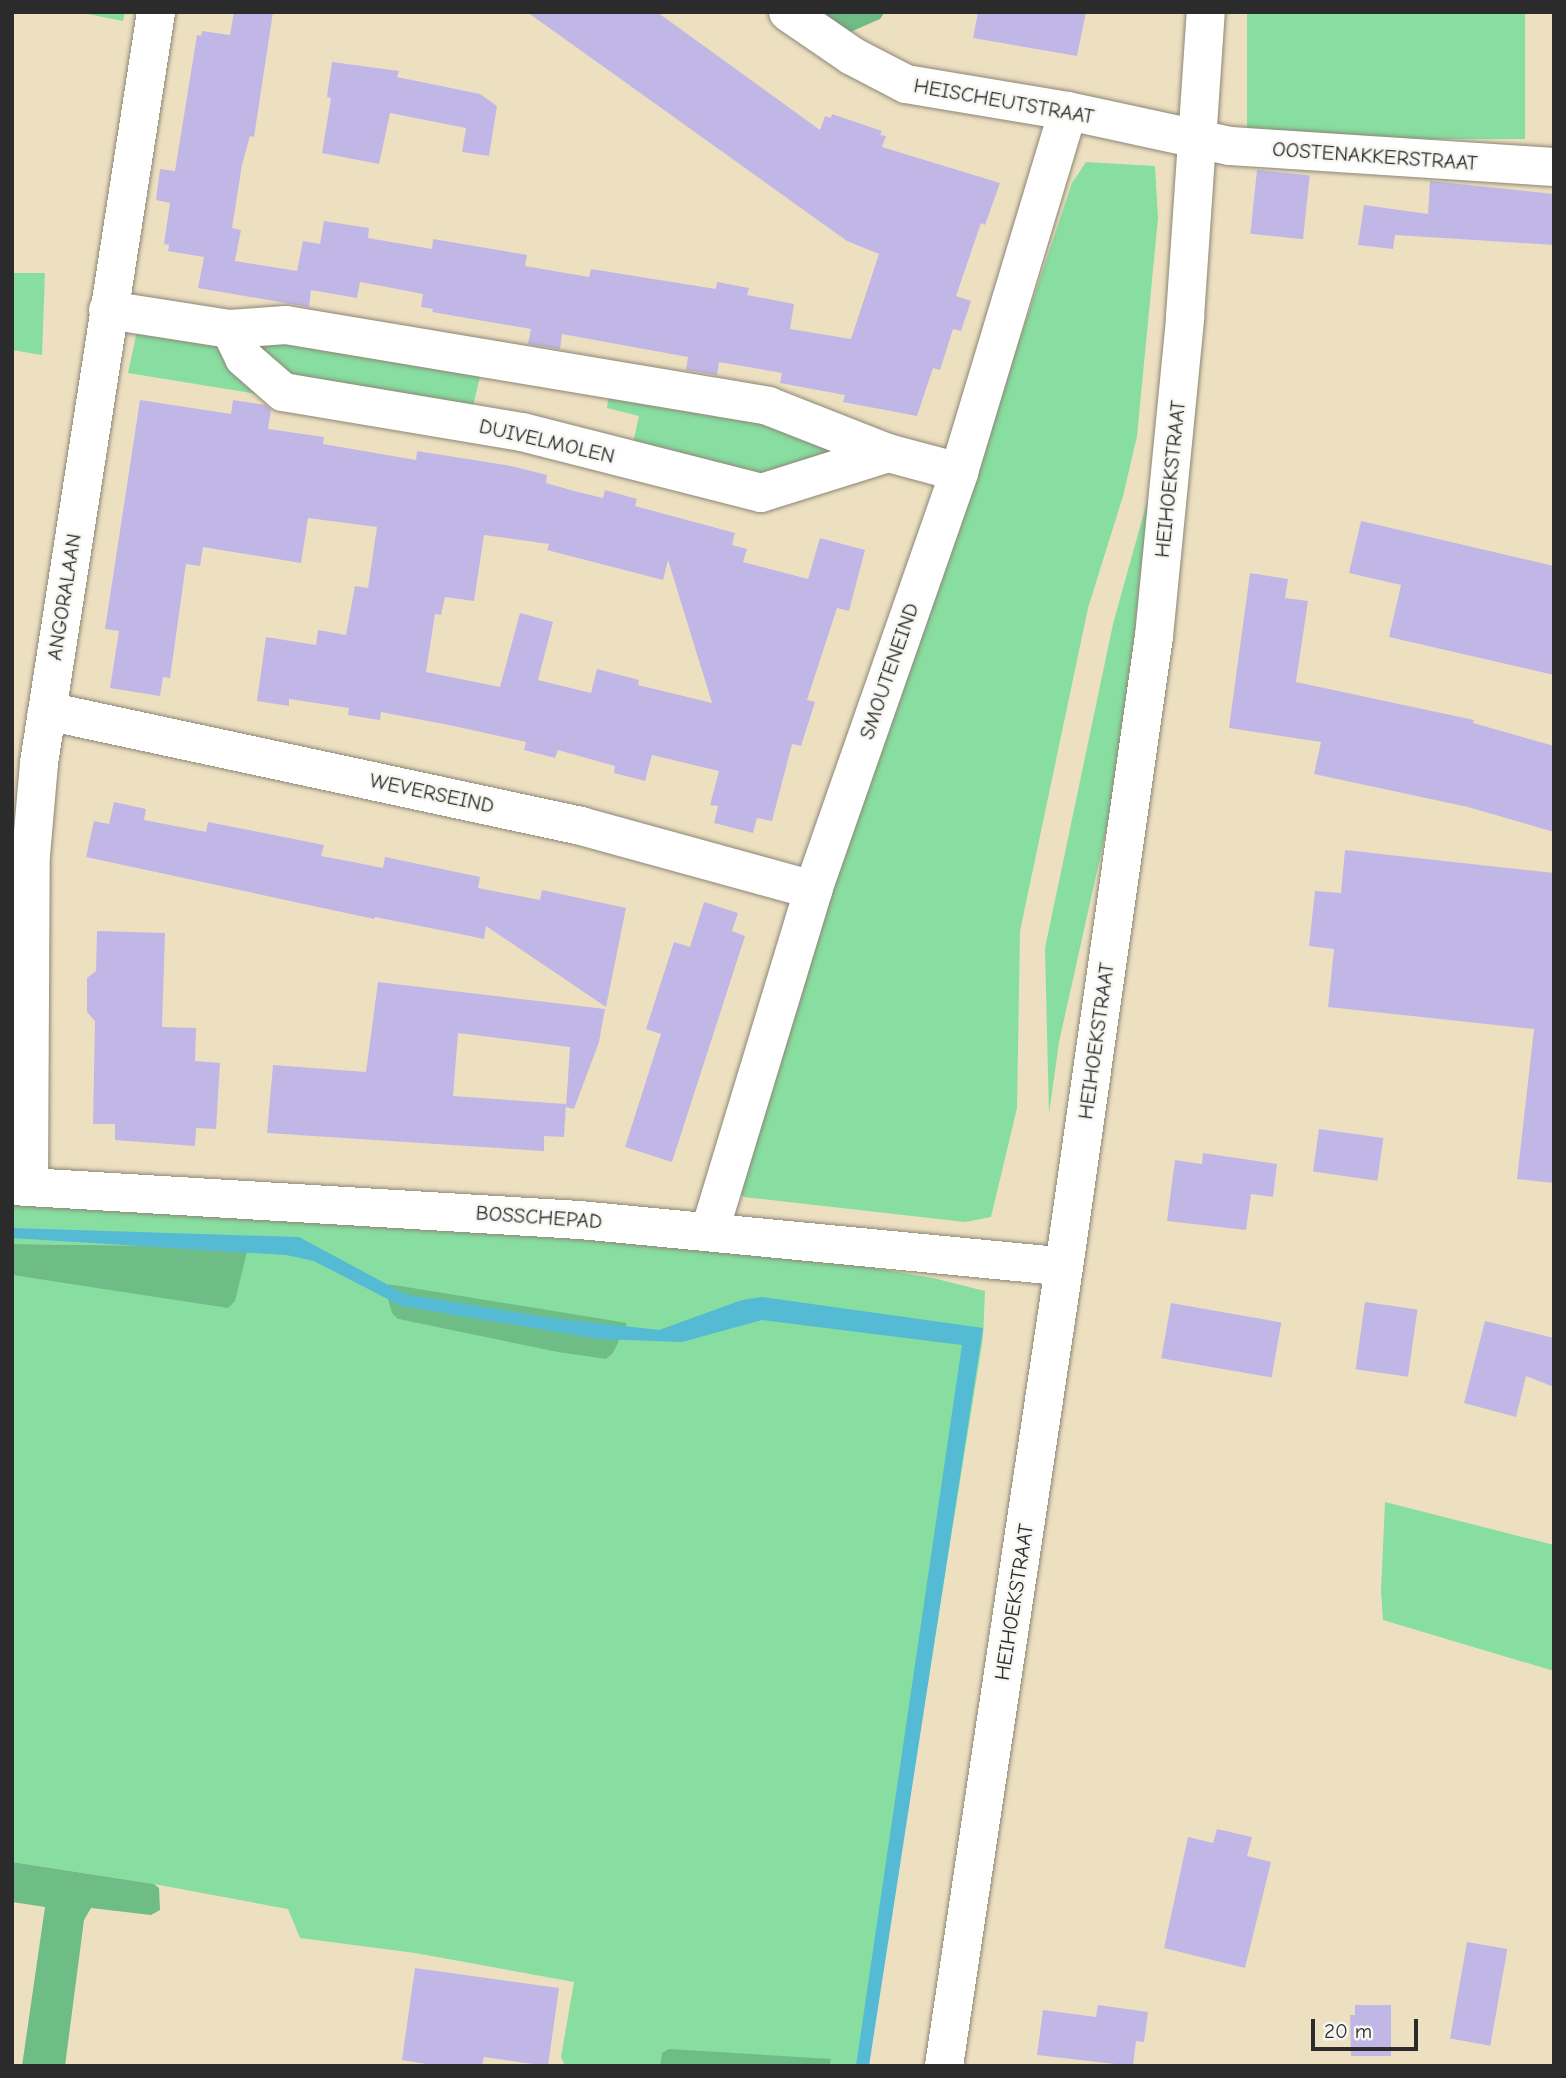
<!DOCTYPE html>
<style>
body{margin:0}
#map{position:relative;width:1566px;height:2078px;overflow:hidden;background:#ede0c1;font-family:"Comic Neue",sans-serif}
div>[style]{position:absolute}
.green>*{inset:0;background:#88dda0;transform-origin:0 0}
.forest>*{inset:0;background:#6ebc86}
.water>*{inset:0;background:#55bad3}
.building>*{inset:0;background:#c1b7e6;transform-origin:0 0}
.roads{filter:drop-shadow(0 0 2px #8c8676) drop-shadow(0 0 2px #8c8676)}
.minor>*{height:38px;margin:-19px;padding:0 19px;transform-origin:19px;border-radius:19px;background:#fff}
.tertiary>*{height:38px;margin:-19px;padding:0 19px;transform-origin:19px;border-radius:19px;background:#fff}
span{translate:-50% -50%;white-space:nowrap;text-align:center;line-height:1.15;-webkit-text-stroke:5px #f6f6f2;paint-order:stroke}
.street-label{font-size:21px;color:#2b2b2b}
.frame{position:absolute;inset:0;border:14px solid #2b2b2b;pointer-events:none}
.scale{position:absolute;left:1311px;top:2019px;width:107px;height:32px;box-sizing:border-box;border:4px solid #2b2b2b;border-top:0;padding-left:9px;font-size:21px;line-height:24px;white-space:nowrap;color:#2b2b2b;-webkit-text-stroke:5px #f6f6f2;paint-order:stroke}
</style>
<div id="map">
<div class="green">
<i style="clip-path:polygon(78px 12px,125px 12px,123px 21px)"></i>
<i style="left:1247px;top:12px;width:278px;height:127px"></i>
<i style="clip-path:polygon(1086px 162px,1155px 166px,1158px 218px,1137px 436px,1123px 496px,1088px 608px,1020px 931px,1017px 1108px,991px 1217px,965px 1222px,744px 1197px,726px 1181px,959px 521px,1072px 183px)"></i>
<i style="clip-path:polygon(12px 273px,45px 273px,42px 355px,12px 350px)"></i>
<i style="clip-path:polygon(137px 331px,219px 346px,257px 394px,128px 373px)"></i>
<i style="clip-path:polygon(288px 341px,481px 373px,473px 406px,288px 379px,258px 345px)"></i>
<i style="clip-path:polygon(609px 394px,766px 420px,831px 446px,830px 455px,756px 476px,633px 443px,639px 416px,607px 408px)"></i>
<i style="clip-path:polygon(1163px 444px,1147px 647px,1059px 1042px,1049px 1114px,1045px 948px,1113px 624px)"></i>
<i style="clip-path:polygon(evenodd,12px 1203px,702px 1239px,933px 1278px,985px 1291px,983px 1338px,866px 2066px,830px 2066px,831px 2060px,662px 2053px,660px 2066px,565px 2066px,561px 2057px,574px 1982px,415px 1953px,300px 1938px,288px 1909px,154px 1884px,12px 1862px,12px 1275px,66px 1283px,247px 1247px,12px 1244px,12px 1203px,390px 1284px,394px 1285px,605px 1359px,398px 1319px,390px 1284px)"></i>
<i style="clip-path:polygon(1385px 1502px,1554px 1545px,1554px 1671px,1383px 1620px,1381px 1590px)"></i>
</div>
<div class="forest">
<i style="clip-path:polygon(818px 12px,885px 12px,880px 19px,848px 33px)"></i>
<i style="clip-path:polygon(12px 1244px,248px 1247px,235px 1301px,228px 1308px,12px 1275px)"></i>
<i style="clip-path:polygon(389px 1284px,394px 1285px,627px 1323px,613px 1353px,606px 1359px,558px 1352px,398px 1319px,392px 1313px,387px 1296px)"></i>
<i style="clip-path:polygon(12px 1862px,154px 1884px,159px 1888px,160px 1910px,151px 1915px,91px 1908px,84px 1920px,65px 2066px,22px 2066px,45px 1907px,12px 1902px)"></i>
<i style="clip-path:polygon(669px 2049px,831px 2059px,830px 2066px,660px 2066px,662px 2053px)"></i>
</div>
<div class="water">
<i style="clip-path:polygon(12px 1228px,299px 1237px,405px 1294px,552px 1318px,659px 1330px,742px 1300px,762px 1297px,983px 1328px,869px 2066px,856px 2066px,962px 1345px,762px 1320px,682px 1342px,599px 1339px,401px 1306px,314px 1261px,286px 1255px,12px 1238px)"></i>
</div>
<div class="building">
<i style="clip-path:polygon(234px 12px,273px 12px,254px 137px,250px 136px,242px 165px,232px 228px,241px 230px,235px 261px,297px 271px,303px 241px,320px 244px,324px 221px,369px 228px,368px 238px,432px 249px,433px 239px,527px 255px,525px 266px,589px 277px,591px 269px,716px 289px,717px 282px,749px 288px,747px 295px,794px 304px,790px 329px,851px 339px,879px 254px,847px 241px,527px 12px,657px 12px,820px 130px,825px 116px,831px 118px,832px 114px,882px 131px,880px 135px,886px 136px,882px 147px,1000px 183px,985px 225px,981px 223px,956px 296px,971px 301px,961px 331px,953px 329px,940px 370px,933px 368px,917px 416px,843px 402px,845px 395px,780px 383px,782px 373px,719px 362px,717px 375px,686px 370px,688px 357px,562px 334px,560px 349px,528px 344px,531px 329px,432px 312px,433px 309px,421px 307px,423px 294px,392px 288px,360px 282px,357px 298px,311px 290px,309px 307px,198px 288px,204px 257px,168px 251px,169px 245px,164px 244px,170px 203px,156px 200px,160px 169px,175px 171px,197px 35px,201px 36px,202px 31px,230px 35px)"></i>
<i style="clip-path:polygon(978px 12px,1086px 12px,1077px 56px,973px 38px)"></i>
<i style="clip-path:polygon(332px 62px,399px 71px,397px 77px,480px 94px,497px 106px,489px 156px,462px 152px,466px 128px,390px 113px,379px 164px,322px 153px,331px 98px,327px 97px)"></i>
<i style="left:1257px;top:170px;width:53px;height:64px;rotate:6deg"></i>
<i style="clip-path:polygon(1430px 181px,1554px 194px,1554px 245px,1395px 235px,1393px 249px,1358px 245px,1364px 205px,1428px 214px)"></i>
<i style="clip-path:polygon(evenodd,140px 400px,231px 414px,233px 400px,265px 405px,271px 410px,268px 429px,324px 437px,323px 444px,416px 460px,417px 451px,511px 466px,547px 475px,546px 483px,574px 491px,603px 498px,605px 490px,637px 499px,635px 506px,735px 533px,732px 545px,747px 549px,743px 562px,808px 579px,820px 538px,865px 550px,849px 611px,837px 608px,807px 700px,815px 702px,801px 746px,792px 744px,772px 821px,757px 818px,753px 833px,714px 823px,718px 806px,710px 805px,719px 771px,652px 755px,645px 781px,614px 773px,615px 766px,558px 750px,555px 758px,524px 750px,526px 742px,454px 726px,381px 712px,380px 720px,348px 715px,349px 708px,289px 699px,289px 706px,257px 701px,266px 637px,316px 645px,318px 630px,346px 635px,355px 586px,368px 588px,377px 527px,308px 518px,301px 563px,203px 547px,200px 566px,186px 564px,170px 678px,163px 677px,160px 696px,110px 688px,119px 631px,105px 629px,140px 400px,484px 535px,549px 544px,547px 550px,663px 580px,668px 560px,712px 703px,638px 685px,639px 680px,597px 669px,591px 693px,538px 680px,553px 622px,520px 613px,500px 687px,426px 672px,435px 614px,441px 615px,445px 597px,474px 601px,484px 535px)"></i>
<i style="clip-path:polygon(1361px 521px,1554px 566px,1554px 675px,1389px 637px,1401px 585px,1349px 573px)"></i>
<i style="clip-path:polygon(1250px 573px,1288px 579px,1285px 598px,1308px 601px,1296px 682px,1474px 720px,1473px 723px,1554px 746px,1554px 832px,1468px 807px,1314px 774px,1321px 742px,1229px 728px)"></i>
<i style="clip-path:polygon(114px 802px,146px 809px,144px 820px,206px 832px,208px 822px,324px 845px,321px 856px,353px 862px,383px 868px,385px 857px,480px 877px,478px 888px,540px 900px,542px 890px,626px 908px,606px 1007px,486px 926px,484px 939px,465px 935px,375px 917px,374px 919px,86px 857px,94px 821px,109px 824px)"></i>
<i style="clip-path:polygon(1345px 850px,1554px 873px,1554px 1183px,1517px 1179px,1534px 1029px,1328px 1007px,1334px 949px,1309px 946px,1315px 891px,1341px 893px)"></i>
<i style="clip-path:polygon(704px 902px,738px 913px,732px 931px,745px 936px,672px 1162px,625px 1147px,661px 1034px,646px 1029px,674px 942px,690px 947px)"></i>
<i style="clip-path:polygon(97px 931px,165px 933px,162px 1027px,196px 1028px,195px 1061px,220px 1063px,216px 1129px,196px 1128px,195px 1146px,115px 1140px,115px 1124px,93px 1124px,95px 1021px,87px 1012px,87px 978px,96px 971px)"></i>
<i style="clip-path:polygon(378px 982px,605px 1009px,599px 1042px,574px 1109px,566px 1107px,570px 1047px,458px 1033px,453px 1096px,566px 1104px,564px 1137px,544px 1136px,544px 1151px,267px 1133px,273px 1065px,366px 1072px)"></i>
<i style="left:1319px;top:1129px;width:65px;height:43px;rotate:8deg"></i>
<i style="clip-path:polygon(1203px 1153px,1277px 1164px,1273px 1197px,1251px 1194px,1246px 1230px,1167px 1221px,1175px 1160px,1202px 1164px)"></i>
<i style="left:1365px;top:1302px;width:53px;height:68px;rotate:8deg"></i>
<i style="left:1171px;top:1303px;width:112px;height:56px;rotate:10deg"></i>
<i style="clip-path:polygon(1485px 1321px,1554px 1338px,1554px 1387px,1526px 1376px,1516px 1417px,1464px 1403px)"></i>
<i style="clip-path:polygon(1217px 1829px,1252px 1837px,1247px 1856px,1271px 1862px,1245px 1968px,1164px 1948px,1188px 1837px,1213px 1843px)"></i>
<i style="left:1467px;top:1942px;width:41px;height:98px;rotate:10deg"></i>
<i style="clip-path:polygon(415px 1968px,559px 1988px,548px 2066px,484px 2057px,482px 2066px,439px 2066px,402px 2060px)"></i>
<i style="clip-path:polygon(1098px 2005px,1148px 2012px,1144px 2042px,1136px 2041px,1133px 2066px,1037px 2055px,1043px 2010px,1096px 2017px)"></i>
<i style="clip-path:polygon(1355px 2005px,1391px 2005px,1391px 2056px,1351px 2056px,1350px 2015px,1355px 2015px)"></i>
</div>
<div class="roads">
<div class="minor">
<i style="left:788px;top:12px;width:78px;rotate:34.5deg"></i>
<i style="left:852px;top:56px;width:61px;rotate:27.4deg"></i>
<i style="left:906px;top:84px;width:164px;rotate:9.5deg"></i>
<i style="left:1068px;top:111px;width:166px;rotate:12.2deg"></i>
<i style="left:1230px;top:146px;width:325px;rotate:3.7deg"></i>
<i style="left:108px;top:310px;width:123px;rotate:8.9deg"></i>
<i style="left:230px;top:329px;width:56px;rotate:-4.1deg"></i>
<i style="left:286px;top:325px;width:489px;rotate:9.5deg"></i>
<i style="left:768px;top:406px;width:129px;rotate:21.4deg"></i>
<i style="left:888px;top:453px;width:73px;rotate:15deg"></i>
<i style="left:230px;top:329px;width:32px;rotate:64deg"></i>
<i style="left:244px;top:358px;width:52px;rotate:41.1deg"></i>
<i style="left:283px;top:392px;width:242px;rotate:9.5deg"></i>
<i style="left:522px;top:432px;width:247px;rotate:14.3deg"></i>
<i style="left:761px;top:493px;width:133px;rotate:-17.5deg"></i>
<i style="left:47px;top:711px;width:546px;rotate:12.15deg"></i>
<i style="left:581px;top:826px;width:241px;rotate:15.4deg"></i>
<i style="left:12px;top:1186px;width:569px;rotate:3.43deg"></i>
<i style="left:580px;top:1220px;width:486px;rotate:5.5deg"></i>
<i style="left:29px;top:1186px;width:331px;rotate:-89.7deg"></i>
<i style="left:31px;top:855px;width:92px;rotate:-85deg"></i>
<i style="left:39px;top:763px;width:760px;rotate:-81.14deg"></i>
<i style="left:710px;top:1230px;width:355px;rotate:-73.1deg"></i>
<i style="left:813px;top:890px;width:443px;rotate:-70.7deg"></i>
<i style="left:959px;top:472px;width:377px;rotate:-73.2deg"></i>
</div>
<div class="tertiary">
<i style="left:944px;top:2066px;width:808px;rotate:-81.46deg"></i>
<i style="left:1064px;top:1267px;width:637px;rotate:-81.88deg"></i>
<i style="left:1154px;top:636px;width:321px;rotate:-84.4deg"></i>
<i style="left:1185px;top:317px;width:306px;rotate:-86.1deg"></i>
</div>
</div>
<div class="street-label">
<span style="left:1004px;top:101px;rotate:10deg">HEISCHEUTSTRAAT</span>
<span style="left:1375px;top:156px;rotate:4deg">OOSTENAKKERSTRAAT</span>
<span style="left:547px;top:441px;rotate:13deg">DUIVELMOLEN</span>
<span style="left:1170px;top:479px;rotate:-84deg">HEIHOEKSTRAAT</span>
<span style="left:64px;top:597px;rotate:-81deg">ANGORALAAN</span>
<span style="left:889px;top:671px;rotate:-71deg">SMOUTENEIND</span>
<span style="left:432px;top:793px;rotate:12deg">WEVERSEIND</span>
<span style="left:1096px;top:1041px;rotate:-82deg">HEIHOEKSTRAAT</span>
<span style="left:539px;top:1217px;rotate:4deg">BOSSCHEPAD</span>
<span style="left:1014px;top:1602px;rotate:-81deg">HEIHOEKSTRAAT</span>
</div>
<div class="frame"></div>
<div class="scale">20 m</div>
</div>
